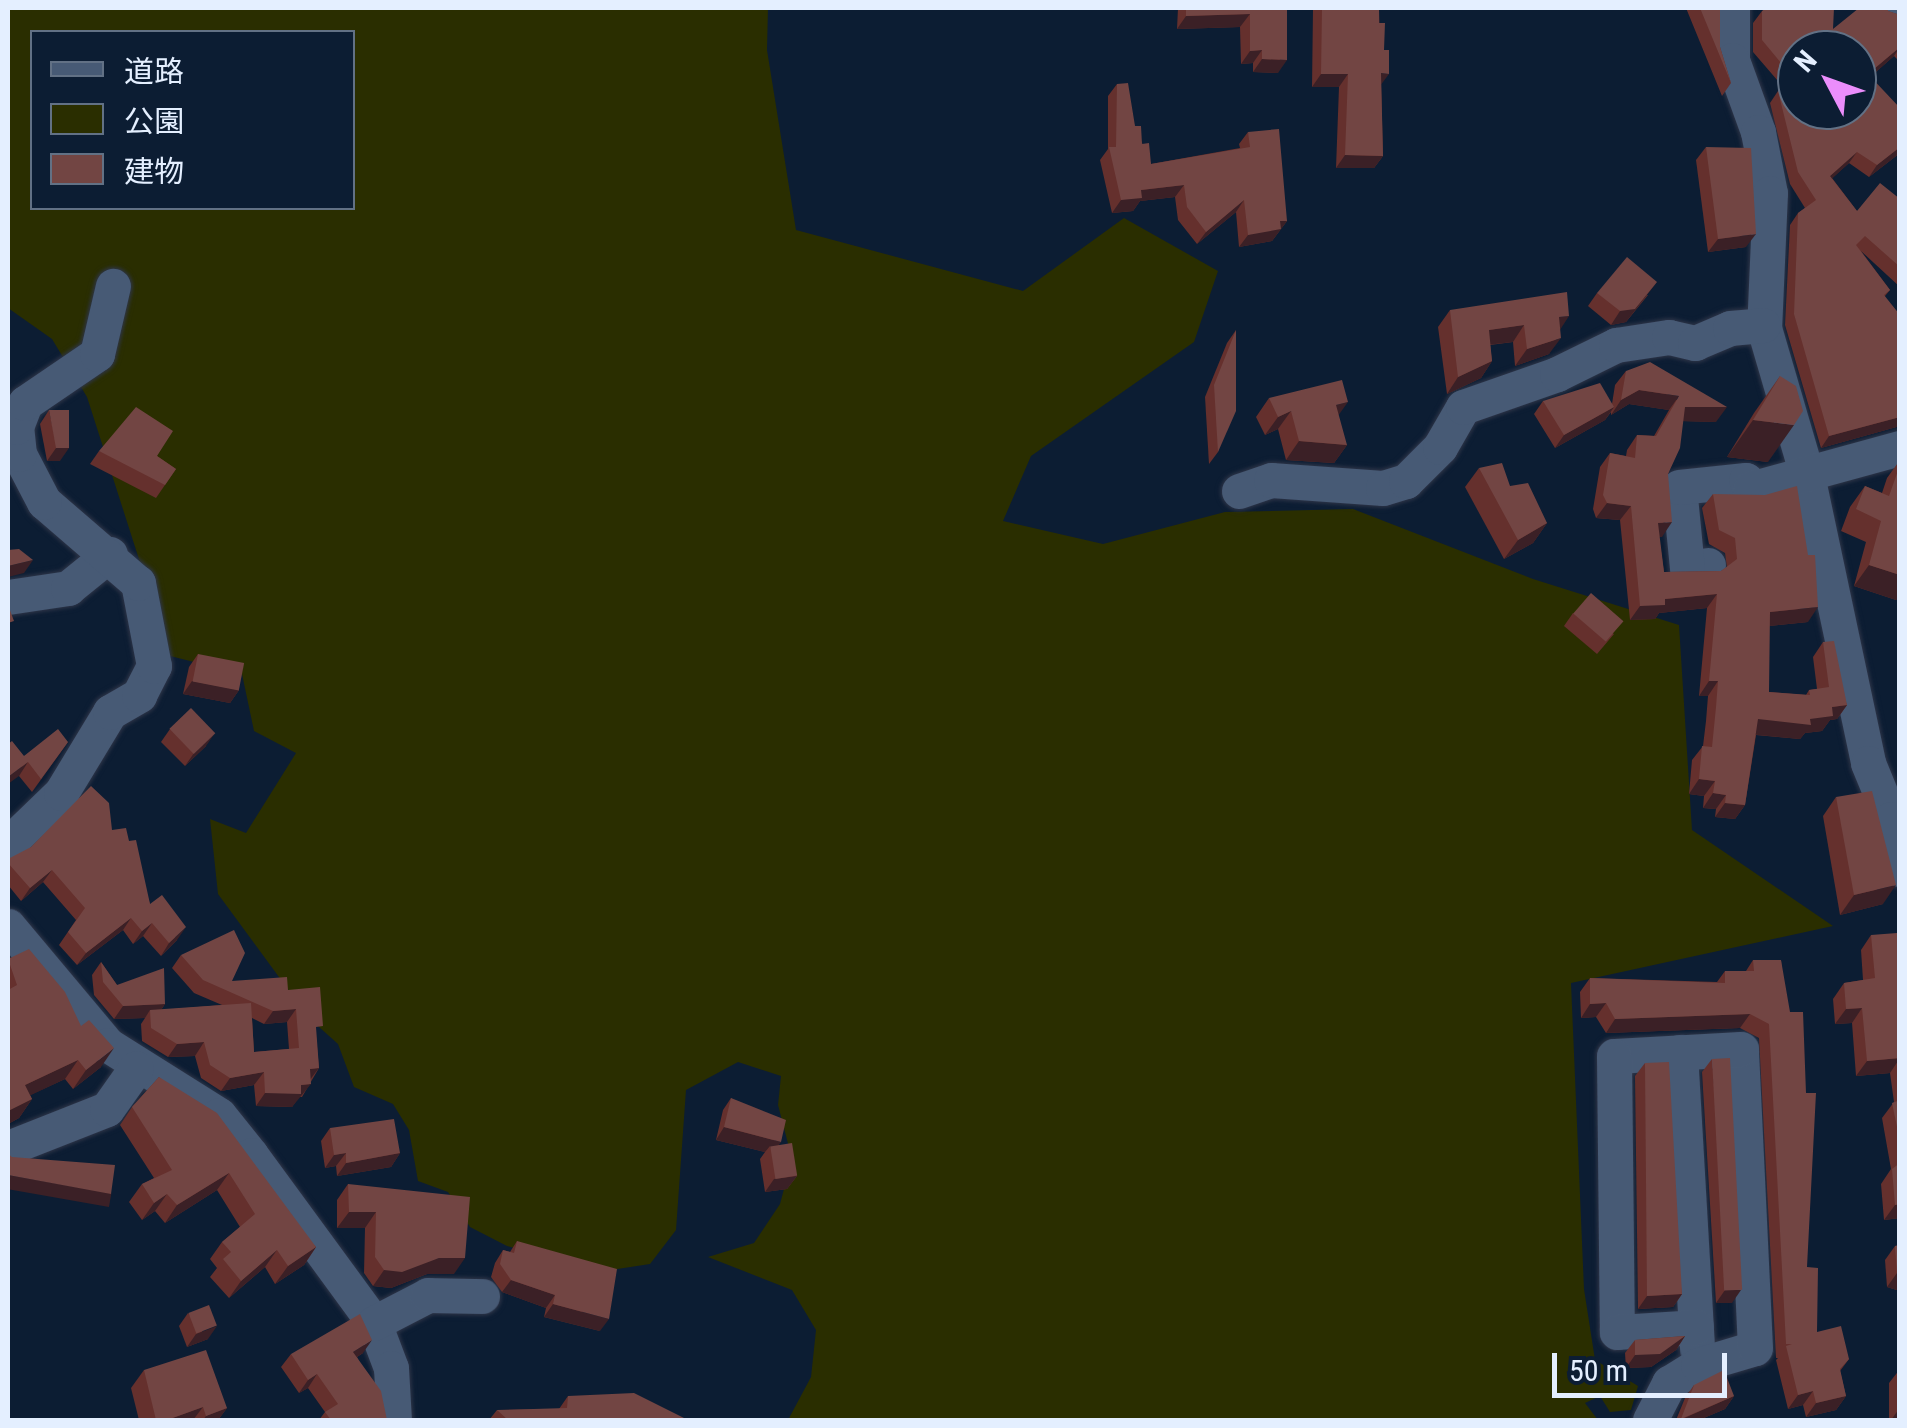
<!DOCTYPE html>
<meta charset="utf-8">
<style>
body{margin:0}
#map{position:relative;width:1907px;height:1428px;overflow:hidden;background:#0c1d33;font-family:"Roboto Condensed","Noto Sans JP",sans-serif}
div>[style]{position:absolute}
.green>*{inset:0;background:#2a2e00}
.roads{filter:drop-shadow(0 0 2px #2e3548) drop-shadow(0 0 2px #2e3548)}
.minor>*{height:35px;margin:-17.5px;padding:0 17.5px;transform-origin:17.5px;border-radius:17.5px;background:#475a75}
.wall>*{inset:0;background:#65302d}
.shaded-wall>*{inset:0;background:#3b2026;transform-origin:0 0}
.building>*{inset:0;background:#724543;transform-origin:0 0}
span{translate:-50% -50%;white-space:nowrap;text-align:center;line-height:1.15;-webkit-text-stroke:8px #0c1d33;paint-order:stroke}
.frame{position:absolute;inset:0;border:10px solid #e4efff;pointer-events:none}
.legend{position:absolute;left:30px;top:30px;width:325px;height:180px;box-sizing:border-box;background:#0c1d33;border:2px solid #627185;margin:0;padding:12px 18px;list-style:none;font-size:30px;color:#e4efff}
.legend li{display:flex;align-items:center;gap:20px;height:50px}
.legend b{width:50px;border:2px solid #627185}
.north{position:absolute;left:1777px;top:30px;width:100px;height:100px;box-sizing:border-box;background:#0c1d33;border:2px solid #627185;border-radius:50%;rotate:311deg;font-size:28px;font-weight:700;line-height:40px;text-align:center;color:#e4efff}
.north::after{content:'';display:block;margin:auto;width:35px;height:45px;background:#eb8dfb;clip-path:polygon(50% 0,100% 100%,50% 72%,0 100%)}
.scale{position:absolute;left:1552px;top:1353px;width:175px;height:45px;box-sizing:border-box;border:5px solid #e4efff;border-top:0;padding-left:12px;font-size:30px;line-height:35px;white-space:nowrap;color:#e4efff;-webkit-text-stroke:8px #0c1d33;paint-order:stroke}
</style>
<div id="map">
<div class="green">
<i style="clip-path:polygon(evenodd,8px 8px,768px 8px,767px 50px,796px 230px,1023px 291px,1124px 218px,1218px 271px,1194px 342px,1031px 456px,1003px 521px,1103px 544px,1225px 512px,1353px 509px,1533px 579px,1679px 625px,1692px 830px,1833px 926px,1571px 983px,1584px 1289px,1595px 1360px,1638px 1386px,1631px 1410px,1610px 1412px,1600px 1396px,1585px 1403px,1598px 1420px,788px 1420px,811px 1377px,816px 1330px,792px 1290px,708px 1257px,754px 1243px,780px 1204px,792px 1159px,778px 1105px,781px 1076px,738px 1062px,686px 1090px,676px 1230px,650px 1264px,598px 1272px,507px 1246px,470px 1227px,448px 1192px,418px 1181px,409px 1130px,393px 1104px,354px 1087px,338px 1044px,309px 1018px,218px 894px,210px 819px,246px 833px,296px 753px,254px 731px,242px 674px,170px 656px,87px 397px,52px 339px,8px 308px,8px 8px,32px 32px,352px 32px,352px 208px,32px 208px,32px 32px)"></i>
</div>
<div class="roads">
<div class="minor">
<i style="left:1732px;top:8px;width:52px;rotate:90deg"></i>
<i style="left:1732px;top:60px;width:77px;rotate:70.1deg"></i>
<i style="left:1758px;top:132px;width:62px;rotate:78.9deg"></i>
<i style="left:1770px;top:193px;width:135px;rotate:92.5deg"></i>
<i style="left:1764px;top:328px;width:153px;rotate:73.7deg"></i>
<i style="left:1807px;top:475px;width:294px;rotate:78deg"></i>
<i style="left:1868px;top:763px;width:61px;rotate:67.7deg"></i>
<i style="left:1891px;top:819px;width:51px;rotate:79.8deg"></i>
<i style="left:1895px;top:8px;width:7px;rotate:45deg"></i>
<i style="left:1239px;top:491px;width:34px;rotate:-19deg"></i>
<i style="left:1271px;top:480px;width:112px;rotate:4.1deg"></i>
<i style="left:1383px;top:488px;width:24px;rotate:-17deg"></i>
<i style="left:1406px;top:481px;width:48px;rotate:-45deg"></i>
<i style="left:1440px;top:447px;width:46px;rotate:-60.1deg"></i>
<i style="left:1463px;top:407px;width:100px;rotate:-19.3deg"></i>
<i style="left:1557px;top:374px;width:66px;rotate:-26.2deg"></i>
<i style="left:1616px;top:345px;width:54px;rotate:-8.6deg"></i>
<i style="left:1669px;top:337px;width:27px;rotate:13deg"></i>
<i style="left:1695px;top:343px;width:38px;rotate:-23deg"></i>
<i style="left:1730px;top:328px;width:33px;rotate:-5deg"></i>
<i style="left:1708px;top:565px;width:21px;rotate:172deg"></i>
<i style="left:1687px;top:568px;width:81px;rotate:-95.6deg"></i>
<i style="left:1679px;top:487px;width:67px;rotate:-6deg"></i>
<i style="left:1746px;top:480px;width:10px;rotate:66deg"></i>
<i style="left:1750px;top:489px;width:156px;rotate:-15.3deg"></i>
<i style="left:8px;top:597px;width:61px;rotate:-8.5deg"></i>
<i style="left:68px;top:588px;width:54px;rotate:-39deg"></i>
<i style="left:8px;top:844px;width:74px;rotate:-43.9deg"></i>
<i style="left:61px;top:793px;width:95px;rotate:-58.8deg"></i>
<i style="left:110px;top:712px;width:34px;rotate:-30deg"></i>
<i style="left:139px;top:695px;width:33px;rotate:-63deg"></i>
<i style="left:154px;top:666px;width:85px;rotate:-100.9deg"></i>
<i style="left:138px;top:583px;width:124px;rotate:-139.2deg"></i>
<i style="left:44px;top:502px;width:54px;rotate:-117.5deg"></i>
<i style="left:19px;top:454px;width:27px;rotate:-96deg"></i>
<i style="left:16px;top:427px;width:26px;rotate:-69deg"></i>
<i style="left:25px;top:403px;width:87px;rotate:-34.2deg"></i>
<i style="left:97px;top:354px;width:70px;rotate:-76.8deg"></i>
<i style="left:8px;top:926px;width:155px;rotate:50deg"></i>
<i style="left:108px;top:1045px;width:131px;rotate:32.2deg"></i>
<i style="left:219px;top:1115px;width:51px;rotate:51.3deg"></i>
<i style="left:251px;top:1155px;width:208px;rotate:53.8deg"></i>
<i style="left:374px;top:1323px;width:48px;rotate:69.3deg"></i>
<i style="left:391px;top:1368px;width:52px;rotate:86.7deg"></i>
<i style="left:1680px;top:1052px;width:297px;rotate:86.7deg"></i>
<i style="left:8px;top:1148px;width:106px;rotate:-21.5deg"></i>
<i style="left:107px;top:1109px;width:50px;rotate:-54.7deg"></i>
<i style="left:374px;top:1323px;width:61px;rotate:-27.4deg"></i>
<i style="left:428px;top:1295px;width:54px;rotate:1.1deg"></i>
<i style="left:1650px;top:1420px;width:42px;rotate:-62.8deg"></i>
<i style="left:1669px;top:1383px;width:34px;rotate:-32deg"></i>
<i style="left:1698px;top:1365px;width:59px;rotate:-16.6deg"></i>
<i style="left:1755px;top:1348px;width:299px;rotate:-92.7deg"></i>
<i style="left:1741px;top:1049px;width:127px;rotate:176.8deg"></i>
<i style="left:1614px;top:1056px;width:276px;rotate:89.4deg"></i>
<i style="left:1617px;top:1332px;width:79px;rotate:-3.6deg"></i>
</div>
</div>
<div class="wall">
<i style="clip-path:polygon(1178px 8px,1287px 8px,1278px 73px,1253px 72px,1253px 63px,1241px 64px,1240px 27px,1177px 29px)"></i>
<i style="clip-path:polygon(1313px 8px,1379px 8px,1383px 156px,1374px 168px,1336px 168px,1339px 87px,1312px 87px)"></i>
<i style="clip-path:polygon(1686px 8px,1720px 8px,1720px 47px,1731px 83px,1722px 96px)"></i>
<i style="clip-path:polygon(1762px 11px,1833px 29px,1888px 11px,1900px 15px,1900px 62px,1894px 56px,1870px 77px,1900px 153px,1869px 177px,1849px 163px,1832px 178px,1857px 211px,1900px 199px,1900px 287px,1861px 251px,1890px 290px,1885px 296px,1900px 426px,1821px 448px,1785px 325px,1790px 225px,1798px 213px,1805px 208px,1790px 184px,1770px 103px,1778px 91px,1784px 88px,1753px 52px,1753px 23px)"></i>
<i style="clip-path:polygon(1117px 84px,1151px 164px,1240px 148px,1239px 144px,1248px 132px,1287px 221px,1272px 241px,1239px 247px,1236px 212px,1197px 244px,1178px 220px,1175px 197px,1140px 201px,1133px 211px,1112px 213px,1100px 160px,1108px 149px,1108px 96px)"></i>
<i style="clip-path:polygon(1706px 147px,1746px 247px,1708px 252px,1696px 160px)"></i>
<i style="clip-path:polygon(1597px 293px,1648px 295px,1626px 322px,1611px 325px,1588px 306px)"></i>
<i style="clip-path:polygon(1450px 310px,1560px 330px,1549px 354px,1515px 366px,1513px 342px,1490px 345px,1492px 361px,1481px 378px,1447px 394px,1438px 327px)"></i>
<i style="clip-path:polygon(1236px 330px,1218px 452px,1209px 464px,1205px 397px,1227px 343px)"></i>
<i style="clip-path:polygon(1626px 371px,1716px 422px,1683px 421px,1668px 474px,1662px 537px,1659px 537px,1664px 572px,1721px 571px,1727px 567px,1725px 553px,1709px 544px,1702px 508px,1713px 494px,1808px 622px,1769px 626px,1769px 692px,1806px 695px,1809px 690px,1817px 689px,1813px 657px,1823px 642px,1847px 705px,1837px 719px,1830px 720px,1822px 731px,1805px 733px,1800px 739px,1756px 735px,1745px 805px,1735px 819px,1715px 817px,1716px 809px,1703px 808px,1704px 796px,1689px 794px,1692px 760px,1703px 746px,1706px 721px,1708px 696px,1699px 696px,1707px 608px,1659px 613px,1655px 619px,1630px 620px,1620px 520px,1596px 518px,1593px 509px,1600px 467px,1610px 453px,1626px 456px,1627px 450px,1637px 435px,1654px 436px,1669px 410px,1629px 404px,1611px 415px,1611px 412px,1605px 420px,1555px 448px,1534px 414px,1543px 401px,1612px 404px,1615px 385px)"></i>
<i style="clip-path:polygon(1780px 376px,1768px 462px,1727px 457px,1754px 413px)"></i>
<i style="clip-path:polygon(1269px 398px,1347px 445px,1334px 463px,1286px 460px,1278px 429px,1265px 435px,1256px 417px)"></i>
<i style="clip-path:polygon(49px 410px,60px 461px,47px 461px,40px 424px)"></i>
<i style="clip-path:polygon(99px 451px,157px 456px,176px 469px,156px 498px,90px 464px)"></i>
<i style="clip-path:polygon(1900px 460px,1900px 595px,1896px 600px,1854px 586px,1866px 542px,1841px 531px,1850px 507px,1865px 486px,1882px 493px,1887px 478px)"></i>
<i style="clip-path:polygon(1479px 468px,1510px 486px,1547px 523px,1533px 543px,1504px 559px,1465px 487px)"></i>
<i style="clip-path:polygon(1573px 613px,1614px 634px,1597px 654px,1564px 626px)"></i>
<i style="clip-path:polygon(198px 654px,239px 690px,230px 703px,183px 694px,189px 667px)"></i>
<i style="clip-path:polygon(170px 729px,206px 746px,185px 766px,161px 742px)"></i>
<i style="clip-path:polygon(68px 742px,32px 792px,19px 776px,24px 756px)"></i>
<i style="clip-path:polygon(1836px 797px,1883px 904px,1840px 915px,1823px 816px)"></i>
<i style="clip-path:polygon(112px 830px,129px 841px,150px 904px,177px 940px,161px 956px,143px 936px,133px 944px,123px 930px,77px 965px,59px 945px,76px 920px,43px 882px,21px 901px,8px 885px,8px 859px)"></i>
<i style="clip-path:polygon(1871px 935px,1900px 960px,1900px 1218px,1884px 1220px,1881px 1184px,1891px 1169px,1882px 1118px,1894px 1102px,1890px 1073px,1856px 1076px,1852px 1023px,1835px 1024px,1833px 999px,1844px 983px,1863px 980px,1861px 950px)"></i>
<i style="clip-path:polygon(evenodd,181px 955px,232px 981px,288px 990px,316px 1036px,319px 1068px,302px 1097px,299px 1097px,292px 1107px,256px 1106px,254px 1085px,221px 1091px,201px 1078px,195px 1056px,168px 1057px,142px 1041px,141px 1024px,145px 1018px,114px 1019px,94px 995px,92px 975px,101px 962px,117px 985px,165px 1004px,161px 1010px,222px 1005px,194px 993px,172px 968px,181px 955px,252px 1018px,264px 1024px,287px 1022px,289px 1049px,254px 1052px,252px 1018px)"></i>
<i style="clip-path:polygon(8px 959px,101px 1067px,73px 1089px,65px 1079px,30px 1095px,32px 1099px,19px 1118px,8px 1124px)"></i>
<i style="clip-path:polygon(1753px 960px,1781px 960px,1807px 1267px,1817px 1332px,1849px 1359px,1840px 1371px,1846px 1396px,1836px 1410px,1806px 1417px,1803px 1405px,1788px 1409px,1776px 1360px,1778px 1358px,1776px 1358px,1759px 1038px,1740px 1028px,1606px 1033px,1596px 1017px,1581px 1018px,1580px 992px,1590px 978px,1717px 982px,1725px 971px,1746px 971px)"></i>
<i style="clip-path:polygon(1712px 1059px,1732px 1303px,1716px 1303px,1702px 1072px)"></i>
<i style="clip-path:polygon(1645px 1063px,1682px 1294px,1673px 1307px,1638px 1309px,1635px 1076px)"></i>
<i style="clip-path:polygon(159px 1077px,316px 1247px,304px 1265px,275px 1284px,265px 1267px,229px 1298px,210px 1277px,217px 1268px,210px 1259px,222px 1242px,240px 1227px,217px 1190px,165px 1223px,155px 1211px,142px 1220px,129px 1202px,142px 1184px,154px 1178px,120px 1125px,132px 1107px)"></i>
<i style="clip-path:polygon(731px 1098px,779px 1145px,797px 1176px,787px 1189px,765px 1192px,760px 1159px,765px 1152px,716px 1140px,723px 1110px)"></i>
<i style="clip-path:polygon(330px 1128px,400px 1153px,391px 1167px,337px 1176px,336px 1166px,325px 1168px,321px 1141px)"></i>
<i style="clip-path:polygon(348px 1184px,454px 1274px,427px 1274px,391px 1288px,373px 1286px,364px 1273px,365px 1228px,337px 1228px,337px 1200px)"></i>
<i style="clip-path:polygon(517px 1241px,600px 1331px,544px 1317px,546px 1308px,502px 1292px,491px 1277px,495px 1263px,503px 1250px,510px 1252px)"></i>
<i style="clip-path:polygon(1900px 1245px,1900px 1291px,1887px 1287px,1885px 1260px,1895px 1246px)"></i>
<i style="clip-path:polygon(188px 1313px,208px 1339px,187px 1347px,179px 1326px)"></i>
<i style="clip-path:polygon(1685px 1336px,1676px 1350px,1651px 1367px,1626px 1368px,1625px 1353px,1635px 1340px)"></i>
<i style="clip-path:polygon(363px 1353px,357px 1357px,386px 1420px,319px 1420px,325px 1412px,308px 1388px,299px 1393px,281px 1367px,291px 1354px)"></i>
<i style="clip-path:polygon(1900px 1369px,1900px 1420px,1889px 1420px,1889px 1383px)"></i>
<i style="clip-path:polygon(144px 1370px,227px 1408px,218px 1420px,139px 1420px,131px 1388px)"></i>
<i style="clip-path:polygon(1694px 1385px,1734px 1396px,1725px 1409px,1699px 1420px,1676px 1420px,1685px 1398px)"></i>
<i style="clip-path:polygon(568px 1396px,688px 1420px,489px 1420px,497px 1410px,559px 1409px)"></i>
</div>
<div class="shaded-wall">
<i style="clip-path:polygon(1250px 14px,1240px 27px,1177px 29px,1186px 16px)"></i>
<i style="clip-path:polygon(1900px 47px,1894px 56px,1860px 86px,1868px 74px)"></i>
<i style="clip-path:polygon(1262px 50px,1253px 63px,1241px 64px,1250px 51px)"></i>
<i style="clip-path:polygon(1262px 59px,1287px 60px,1278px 73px,1253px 72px)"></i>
<i style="clip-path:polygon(1381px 73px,1389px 74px,1380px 86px)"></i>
<i style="clip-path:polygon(1321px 74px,1348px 74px,1339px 87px,1312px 87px)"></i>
<i style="clip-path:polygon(1900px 147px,1900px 153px,1869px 177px,1877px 165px)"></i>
<i style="clip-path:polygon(1857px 152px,1849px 163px,1822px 188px,1830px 176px)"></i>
<i style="clip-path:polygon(1345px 155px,1383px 156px,1374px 168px,1336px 168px)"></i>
<i style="clip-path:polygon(1184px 185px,1175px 197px,1140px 201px,1133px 211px,1112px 213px,1121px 200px,1141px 190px)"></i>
<i style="clip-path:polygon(1244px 200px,1236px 212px,1197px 244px,1206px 232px)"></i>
<i style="clip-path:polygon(1280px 221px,1287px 221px,1272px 241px,1239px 247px,1248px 235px)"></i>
<i style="clip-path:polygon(1756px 234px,1746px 247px,1708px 252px,1718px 239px)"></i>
<i style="clip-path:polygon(1657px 282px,1626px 322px,1611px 325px,1620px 311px)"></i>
<i style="clip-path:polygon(1569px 316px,1558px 333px,1559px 317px)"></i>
<i style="clip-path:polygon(1524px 325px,1513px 342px,1477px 346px,1489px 330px)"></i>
<i style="clip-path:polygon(1561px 338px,1549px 354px,1515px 366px,1527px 349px)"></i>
<i style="clip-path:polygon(1492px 361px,1481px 378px,1447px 394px,1458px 377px)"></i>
<i style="clip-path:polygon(1639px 390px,1679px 396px,1669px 410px,1629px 404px,1611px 415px,1621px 400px)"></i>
<i style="clip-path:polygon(1348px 402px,1335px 420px,1336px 405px)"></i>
<i style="clip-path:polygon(1614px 407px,1605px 420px,1555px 448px,1564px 435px)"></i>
<i style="clip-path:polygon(1685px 407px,1727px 407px,1716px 422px,1675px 421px)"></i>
<i style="clip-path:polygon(1291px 411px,1278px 429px,1265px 435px,1278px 417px)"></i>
<i style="clip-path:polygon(1900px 417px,1900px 426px,1821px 448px,1829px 436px)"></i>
<i style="clip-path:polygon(1753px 420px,1794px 425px,1768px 462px,1727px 457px)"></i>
<i style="clip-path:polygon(1299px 441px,1347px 445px,1334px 463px,1286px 460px)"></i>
<i style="clip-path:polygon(56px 448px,69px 448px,60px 461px,47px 461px)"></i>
<i style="clip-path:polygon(1607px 503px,1631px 506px,1620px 520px,1596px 518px)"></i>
<i style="clip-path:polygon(1672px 522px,1662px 537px,1647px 537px,1658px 523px)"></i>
<i style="clip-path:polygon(1547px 523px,1533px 543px,1504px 559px,1518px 540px)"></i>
<i style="clip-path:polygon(33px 560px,24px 573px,8px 577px,8px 566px)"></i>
<i style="clip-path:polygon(1869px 565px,1900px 575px,1900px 595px,1896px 600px,1854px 586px)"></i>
<i style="clip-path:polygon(1717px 594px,1707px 608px,1659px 613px,1655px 619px,1630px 620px,1640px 606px,1665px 599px)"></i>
<i style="clip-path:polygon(1818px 607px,1808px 622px,1759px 627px,1770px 612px)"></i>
<i style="clip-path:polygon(192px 681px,239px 690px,230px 703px,183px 694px)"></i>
<i style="clip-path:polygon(1709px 681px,1718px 681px,1708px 696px,1699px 696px)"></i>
<i style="clip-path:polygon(1847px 705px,1837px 719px,1830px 720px,1822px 731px,1805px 733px,1800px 739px,1748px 734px,1758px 719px,1810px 719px,1832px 707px)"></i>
<i style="clip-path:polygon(215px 733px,206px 746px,185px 766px,194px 753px)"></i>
<i style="clip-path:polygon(28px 762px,19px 776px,8px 784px,8px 777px)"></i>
<i style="clip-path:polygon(1699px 779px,1715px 781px,1704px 796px,1689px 794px)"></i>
<i style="clip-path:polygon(1713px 793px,1726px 795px,1716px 809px,1703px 808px)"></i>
<i style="clip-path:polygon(1725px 803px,1745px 805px,1735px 819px,1715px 817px)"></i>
<i style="clip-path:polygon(52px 870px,43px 882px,21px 901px,30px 888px)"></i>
<i style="clip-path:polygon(1896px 885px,1883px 904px,1840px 915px,1854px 895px)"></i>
<i style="clip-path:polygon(131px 918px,123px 930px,77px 965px,86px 953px)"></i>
<i style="clip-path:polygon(152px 923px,143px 936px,133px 944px,142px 931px)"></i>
<i style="clip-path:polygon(186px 927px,177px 940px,161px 956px,169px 943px)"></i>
<i style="clip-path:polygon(1606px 1003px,1596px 1017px,1581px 1018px,1590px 1004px)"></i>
<i style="clip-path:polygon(165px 1004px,156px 1017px,150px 1010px,145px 1018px,114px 1019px,123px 1006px)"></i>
<i style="clip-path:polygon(1862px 1008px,1852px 1023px,1835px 1024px,1846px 1009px)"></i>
<i style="clip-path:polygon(296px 1009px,287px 1022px,264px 1024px,273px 1011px)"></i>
<i style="clip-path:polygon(1750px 1014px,1740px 1028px,1606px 1033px,1615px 1019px)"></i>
<i style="clip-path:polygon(204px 1042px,195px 1056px,168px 1057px,177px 1044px)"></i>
<i style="clip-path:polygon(114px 1048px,101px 1067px,73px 1089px,86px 1070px)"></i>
<i style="clip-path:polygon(1900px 1058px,1890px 1073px,1856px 1076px,1867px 1061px)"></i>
<i style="clip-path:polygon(78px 1060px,65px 1079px,12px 1104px,25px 1085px)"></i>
<i style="clip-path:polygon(319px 1068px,309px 1081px,310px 1069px)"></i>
<i style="clip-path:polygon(264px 1072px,254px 1085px,221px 1091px,230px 1078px)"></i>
<i style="clip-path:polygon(311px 1084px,292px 1107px,256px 1106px,265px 1093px,301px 1085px)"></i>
<i style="clip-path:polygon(32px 1099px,19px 1118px,8px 1124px,8px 1111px)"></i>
<i style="clip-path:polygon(724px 1127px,781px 1142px,773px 1154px,770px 1146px,765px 1152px,716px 1140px)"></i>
<i style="clip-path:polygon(346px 1153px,336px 1166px,325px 1168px,334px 1155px)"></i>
<i style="clip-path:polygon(400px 1153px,391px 1167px,337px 1176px,346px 1163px)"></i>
<i style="clip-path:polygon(229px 1173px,217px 1190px,165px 1223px,177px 1205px)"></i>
<i style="left:8px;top:1175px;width:105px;height:14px;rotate:10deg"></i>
<i style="clip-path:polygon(797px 1176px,787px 1189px,765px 1192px,774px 1179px)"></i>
<i style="clip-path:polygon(167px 1194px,155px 1211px,142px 1220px,154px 1203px)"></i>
<i style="clip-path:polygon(1900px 1204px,1900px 1218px,1884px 1220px,1895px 1205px)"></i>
<i style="clip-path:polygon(349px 1212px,376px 1212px,365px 1228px,337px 1228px)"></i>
<i style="clip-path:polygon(316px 1247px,304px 1265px,275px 1284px,288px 1266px)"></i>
<i style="clip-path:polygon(277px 1250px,265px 1267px,229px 1298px,241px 1281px)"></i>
<i style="clip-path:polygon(439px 1258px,465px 1258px,454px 1274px,427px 1274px,391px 1288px,373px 1286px,384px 1270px)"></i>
<i style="clip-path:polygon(1897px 1273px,1900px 1274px,1900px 1291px,1887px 1287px)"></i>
<i style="clip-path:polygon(511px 1280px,555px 1295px,546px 1308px,502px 1292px)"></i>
<i style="clip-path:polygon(1725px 1290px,1741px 1290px,1732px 1303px,1716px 1303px)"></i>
<i style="clip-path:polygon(1682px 1294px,1673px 1307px,1638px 1309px,1647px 1296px)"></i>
<i style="clip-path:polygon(553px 1304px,609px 1319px,600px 1331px,544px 1317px)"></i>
<i style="clip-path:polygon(217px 1326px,208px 1339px,187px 1347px,196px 1334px)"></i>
<i style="clip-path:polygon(1685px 1336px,1676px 1350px,1651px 1367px,1626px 1368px,1635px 1355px)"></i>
<i style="clip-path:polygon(372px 1340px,363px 1353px,344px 1365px,353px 1352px)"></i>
<i style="clip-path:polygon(317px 1374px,308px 1388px,299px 1393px,308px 1380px)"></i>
<i style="clip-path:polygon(1813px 1391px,1803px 1405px,1788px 1409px,1798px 1395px)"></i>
<i style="clip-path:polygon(1734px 1396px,1725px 1409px,1699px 1420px,1680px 1420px)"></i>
<i style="clip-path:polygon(1846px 1396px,1836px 1410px,1806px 1417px,1816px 1403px)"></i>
<i style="clip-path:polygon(203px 1407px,193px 1420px,167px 1420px)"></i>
<i style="clip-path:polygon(227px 1408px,218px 1420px,203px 1420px,206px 1416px)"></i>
<i style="clip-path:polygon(1899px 1409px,1900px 1420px,1891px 1420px)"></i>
</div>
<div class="building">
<i style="clip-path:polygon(1186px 8px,1287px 8px,1287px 60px,1262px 59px,1262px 50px,1250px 51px,1250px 14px,1186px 16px)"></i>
<i style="clip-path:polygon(1322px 8px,1379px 8px,1379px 23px,1385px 23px,1384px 50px,1389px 50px,1389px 74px,1381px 73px,1383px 156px,1345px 155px,1348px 74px,1321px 74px)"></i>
<i style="clip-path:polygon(1700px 8px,1720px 8px,1720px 47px,1731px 83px)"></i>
<i style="clip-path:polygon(evenodd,1766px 8px,1834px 8px,1833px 29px,1859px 8px,1888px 8px,1888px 11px,1900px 15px,1900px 47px,1868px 74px,1900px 108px,1900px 147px,1877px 165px,1857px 152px,1830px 176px,1857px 211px,1880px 183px,1900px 199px,1900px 267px,1865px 236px,1856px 245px,1890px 290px,1884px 295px,1900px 315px,1900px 417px,1829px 436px,1794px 314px,1798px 213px,1816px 200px,1798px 172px,1778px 91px,1796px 81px,1762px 40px,1762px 11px,1766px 8px,1797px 50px,1857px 50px,1857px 110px,1797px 110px,1797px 50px)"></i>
<i style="clip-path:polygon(1128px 83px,1135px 126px,1141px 126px,1142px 144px,1149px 143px,1151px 164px,1250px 147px,1248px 132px,1279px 129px,1287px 221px,1280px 221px,1281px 229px,1248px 235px,1244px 200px,1206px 232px,1187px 207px,1184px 185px,1141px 190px,1142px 198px,1121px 200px,1109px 147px,1116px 147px,1117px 84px)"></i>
<i style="clip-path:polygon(1706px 147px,1751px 148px,1756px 234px,1718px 239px)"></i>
<i style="clip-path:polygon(1627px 257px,1657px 282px,1635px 309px,1620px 311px,1597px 293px)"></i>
<i style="clip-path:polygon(1567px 292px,1569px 316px,1559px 317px,1561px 338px,1527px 349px,1524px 325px,1489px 330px,1492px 361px,1458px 377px,1450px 310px)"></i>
<i style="clip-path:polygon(1236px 330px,1236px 411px,1218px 452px,1214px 385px)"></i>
<i style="clip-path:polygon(1650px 362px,1727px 407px,1685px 407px,1680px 448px,1668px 474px,1672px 522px,1658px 523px,1664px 572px,1721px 571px,1737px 559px,1735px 538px,1719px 530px,1713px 494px,1765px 495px,1797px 486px,1808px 555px,1815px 555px,1818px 607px,1770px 612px,1769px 692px,1810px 695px,1809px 690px,1829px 687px,1823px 642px,1834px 641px,1847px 705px,1832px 707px,1833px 716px,1810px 719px,1811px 725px,1758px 719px,1745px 805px,1725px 803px,1726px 795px,1713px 793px,1715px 781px,1699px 779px,1702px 746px,1712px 747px,1716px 707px,1718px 681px,1709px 681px,1717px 594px,1665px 599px,1665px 605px,1640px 606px,1631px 506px,1607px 503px,1603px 495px,1610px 453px,1635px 458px,1637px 435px,1656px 436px,1679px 396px,1639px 390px,1621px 400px,1626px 371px)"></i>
<i style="clip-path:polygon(1780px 376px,1796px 386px,1803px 411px,1794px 425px,1753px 420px)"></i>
<i style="clip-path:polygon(1342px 380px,1348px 402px,1336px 405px,1347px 445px,1299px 441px,1291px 411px,1278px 417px,1269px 398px)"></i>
<i style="clip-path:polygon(1600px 383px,1614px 407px,1564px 435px,1543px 401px)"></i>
<i style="clip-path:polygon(136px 407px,173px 431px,157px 456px,176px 469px,165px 485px,99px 451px)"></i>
<i style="clip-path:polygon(49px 410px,69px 410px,69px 448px,56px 448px)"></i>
<i style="clip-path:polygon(1502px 463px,1510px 486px,1528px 483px,1547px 523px,1518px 540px,1479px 468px)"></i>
<i style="clip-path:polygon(1900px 465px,1900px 575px,1869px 565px,1881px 521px,1856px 509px,1865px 486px,1889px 496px)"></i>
<i style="clip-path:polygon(19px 549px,33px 560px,8px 566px,8px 550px)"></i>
<i style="left:1591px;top:593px;width:43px;height:27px;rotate:41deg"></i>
<i style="clip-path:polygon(8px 605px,14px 621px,8px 623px)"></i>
<i style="left:198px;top:654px;width:47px;height:28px;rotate:11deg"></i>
<i style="left:191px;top:708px;width:35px;height:30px;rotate:46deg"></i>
<i style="clip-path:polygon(58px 729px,68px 742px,41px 779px,28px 762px,8px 777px,8px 744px,12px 741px,24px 756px)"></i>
<i style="clip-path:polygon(91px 786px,109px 803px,112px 830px,126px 828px,129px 841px,136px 840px,150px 904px,162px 895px,186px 927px,169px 943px,152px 923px,142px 931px,131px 918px,86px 953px,68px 932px,85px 908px,52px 870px,30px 888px,8px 863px,8px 859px,31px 847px)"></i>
<i style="clip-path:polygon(1872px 791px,1896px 885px,1854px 895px,1836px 797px)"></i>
<i style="clip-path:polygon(234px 930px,245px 953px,232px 981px,287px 977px,288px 990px,320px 987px,323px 1026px,316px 1027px,319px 1068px,310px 1069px,311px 1084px,301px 1085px,301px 1094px,265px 1093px,264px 1072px,230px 1078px,210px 1065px,204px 1042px,177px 1044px,151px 1028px,150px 1010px,251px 1003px,254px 1052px,299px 1048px,296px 1009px,273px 1011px,203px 980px,181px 955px)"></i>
<i style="clip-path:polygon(1897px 933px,1900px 960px,1900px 1058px,1867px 1061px,1862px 1008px,1846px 1009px,1844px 983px,1875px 978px,1871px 935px)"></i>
<i style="clip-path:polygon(29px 949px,65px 992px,81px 1026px,89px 1020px,114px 1048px,86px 1070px,78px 1060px,25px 1085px,32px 1099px,8px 1111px,8px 990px,17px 985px,8px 959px)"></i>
<i style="clip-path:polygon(1753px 960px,1781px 960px,1790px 1012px,1803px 1012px,1806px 1093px,1816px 1093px,1807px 1267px,1818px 1268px,1817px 1332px,1841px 1326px,1849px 1359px,1840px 1369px,1846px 1396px,1816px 1403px,1813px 1391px,1798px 1395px,1786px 1346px,1792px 1344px,1786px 1344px,1769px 1024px,1750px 1014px,1615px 1019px,1606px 1003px,1590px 1004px,1590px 978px,1725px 983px,1725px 971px,1754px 971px)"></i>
<i style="clip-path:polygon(101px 962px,117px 985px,164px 968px,165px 1004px,123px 1006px,103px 982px)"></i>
<i style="left:1730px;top:1058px;width:232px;height:18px;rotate:87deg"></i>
<i style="clip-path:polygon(1669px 1062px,1682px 1294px,1647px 1296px,1645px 1063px)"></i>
<i style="clip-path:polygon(159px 1077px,217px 1113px,316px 1247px,288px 1266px,277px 1250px,241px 1281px,223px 1259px,231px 1252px,222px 1242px,255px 1214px,229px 1173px,177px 1205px,167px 1194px,154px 1203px,142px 1184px,172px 1170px,132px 1107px)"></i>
<i style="clip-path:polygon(731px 1098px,786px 1120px,781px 1142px,724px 1127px)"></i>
<i style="clip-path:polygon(1900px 1100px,1900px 1141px,1892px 1103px)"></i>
<i style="clip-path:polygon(394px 1119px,400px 1153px,346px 1163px,346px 1153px,334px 1155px,330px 1128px)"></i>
<i style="left:792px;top:1143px;width:33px;height:22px;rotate:81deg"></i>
<i style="clip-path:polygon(8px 1154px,12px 1157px,115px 1165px,111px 1194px,8px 1175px)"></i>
<i style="clip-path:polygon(1900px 1163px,1900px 1204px,1895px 1205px,1892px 1169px)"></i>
<i style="clip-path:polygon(348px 1184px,470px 1197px,465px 1258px,439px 1258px,402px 1272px,384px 1270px,375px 1257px,376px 1212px,349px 1212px)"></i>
<i style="clip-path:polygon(517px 1241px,617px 1269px,609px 1319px,553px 1304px,555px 1295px,511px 1280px,500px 1264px,503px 1250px,514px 1253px)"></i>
<i style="clip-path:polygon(1900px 1245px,1900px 1274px,1897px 1273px,1895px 1246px)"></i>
<i style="left:209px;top:1305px;width:22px;height:22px;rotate:69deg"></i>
<i style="clip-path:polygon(360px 1314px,372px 1340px,353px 1352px,381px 1391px,387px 1420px,331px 1420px,325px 1412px,338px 1404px,317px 1374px,308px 1380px,291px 1354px)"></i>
<i style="clip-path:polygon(1685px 1336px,1660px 1354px,1635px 1355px,1635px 1340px)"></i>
<i style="clip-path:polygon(206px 1350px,227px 1408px,206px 1416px,203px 1407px,167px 1420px,156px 1420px,144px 1370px)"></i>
<i style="clip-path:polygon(1724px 1370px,1734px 1396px,1681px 1419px,1694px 1385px)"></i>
<i style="clip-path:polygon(634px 1393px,688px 1420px,508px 1420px,497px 1410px,567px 1408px,568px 1396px)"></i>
</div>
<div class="frame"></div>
<ul class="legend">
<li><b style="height:12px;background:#475a75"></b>道路</li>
<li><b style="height:28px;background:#2a2e00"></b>公園</li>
<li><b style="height:28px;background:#724543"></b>建物</li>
</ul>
<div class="north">N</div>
<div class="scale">50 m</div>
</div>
